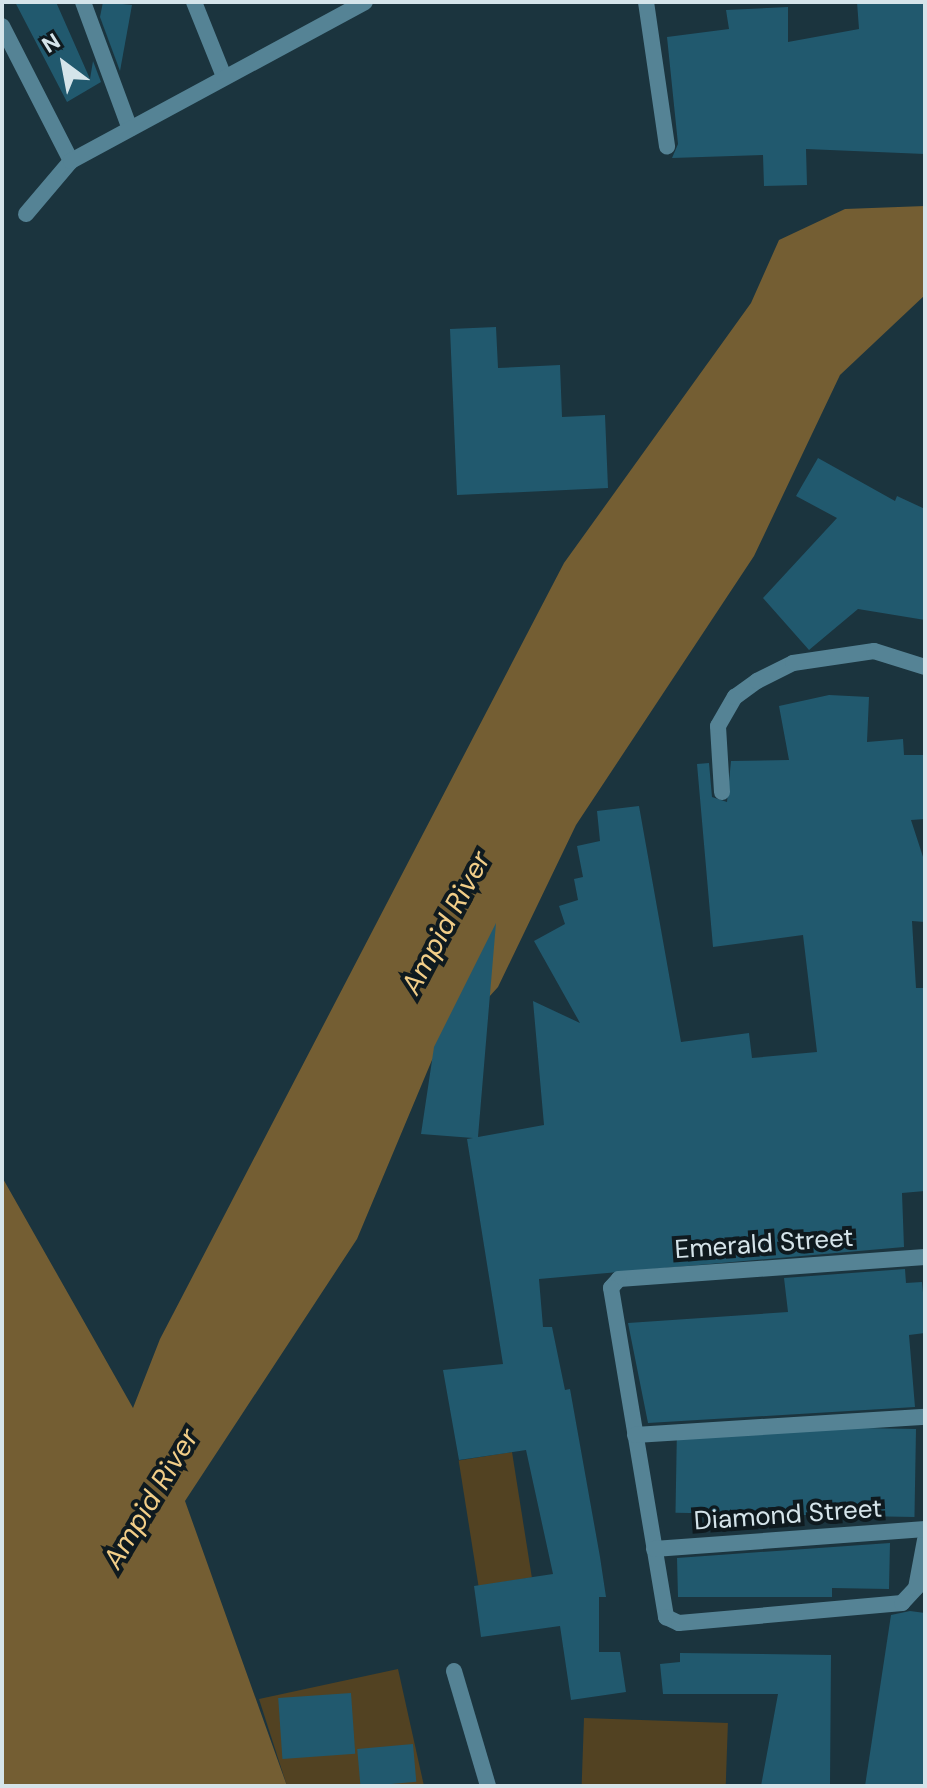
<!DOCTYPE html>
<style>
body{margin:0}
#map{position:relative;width:927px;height:1788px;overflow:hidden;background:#1b343e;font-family:"DM Sans",sans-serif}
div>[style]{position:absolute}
.green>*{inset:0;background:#524222;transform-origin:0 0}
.water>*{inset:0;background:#745e33}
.building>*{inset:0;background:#21596e;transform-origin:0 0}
.service>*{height:16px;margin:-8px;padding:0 8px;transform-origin:8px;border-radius:8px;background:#558395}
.minor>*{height:16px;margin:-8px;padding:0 8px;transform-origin:8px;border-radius:8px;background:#558395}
span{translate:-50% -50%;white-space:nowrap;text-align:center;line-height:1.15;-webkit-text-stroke:8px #0f1a1f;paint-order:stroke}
.street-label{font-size:26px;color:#d5e4ea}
.water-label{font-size:28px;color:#f2ce88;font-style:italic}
.frame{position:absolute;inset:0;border:4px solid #d5e4ea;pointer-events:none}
.north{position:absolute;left:24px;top:24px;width:80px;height:80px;-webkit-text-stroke:6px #0f1a1f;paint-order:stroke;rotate:328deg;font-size:22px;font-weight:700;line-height:32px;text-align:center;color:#d5e4ea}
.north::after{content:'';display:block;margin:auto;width:28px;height:36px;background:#d5e4ea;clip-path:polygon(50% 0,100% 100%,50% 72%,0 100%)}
</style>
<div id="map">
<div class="green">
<i style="left:512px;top:1452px;width:127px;height:54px;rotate:81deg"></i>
<i style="clip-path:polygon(398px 1669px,424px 1786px,287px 1786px,259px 1699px)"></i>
<i style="left:584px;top:1718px;width:144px;height:68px;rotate:2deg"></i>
</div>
<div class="water">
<i style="clip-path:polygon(925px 206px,925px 295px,840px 375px,754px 556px,576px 825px,498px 987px,432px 1060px,357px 1239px,185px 1501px,287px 1786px,2px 1786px,2px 1177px,133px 1408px,160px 1339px,564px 563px,751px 303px,779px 240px,845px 209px)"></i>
</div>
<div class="building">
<i style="clip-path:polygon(15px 2px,56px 2px,90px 79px,93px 61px,101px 82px,67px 102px)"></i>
<i style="clip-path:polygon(103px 2px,132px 5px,120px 71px,100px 17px)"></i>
<i style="clip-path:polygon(857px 2px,925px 2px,925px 154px,806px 149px,807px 185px,764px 186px,763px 155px,672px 158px,678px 144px,667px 37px,729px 29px,726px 10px,788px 7px,788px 42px,859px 29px)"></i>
<i style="clip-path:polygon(496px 327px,498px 368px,560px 365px,562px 417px,605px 415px,608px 488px,457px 495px,450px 329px)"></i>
<i style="clip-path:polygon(818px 458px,895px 501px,897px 496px,925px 509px,925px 620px,858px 609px,809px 650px,763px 598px,837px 518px,796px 496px)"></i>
<i style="clip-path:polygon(829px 695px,869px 697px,867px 742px,903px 739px,904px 755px,925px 755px,925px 819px,911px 820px,925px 863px,925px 922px,912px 921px,916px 988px,925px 988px,925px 1191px,902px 1193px,904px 1247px,539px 1279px,543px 1327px,552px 1327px,565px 1390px,570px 1389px,600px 1557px,606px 1597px,599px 1597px,599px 1652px,620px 1652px,626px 1692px,571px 1700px,560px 1626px,481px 1637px,474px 1586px,553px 1574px,526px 1450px,459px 1460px,443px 1370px,503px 1364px,467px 1139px,473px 1138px,421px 1134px,434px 1047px,496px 923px,478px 1137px,544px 1125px,533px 1001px,580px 1023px,534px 941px,565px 924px,559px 906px,578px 900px,574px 879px,583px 877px,577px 846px,600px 841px,597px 811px,639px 806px,681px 1042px,749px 1033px,752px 1058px,817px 1052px,803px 935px,713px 947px,697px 764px,709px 763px,712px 797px,727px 802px,731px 761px,789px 760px,779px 706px)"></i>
<i style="clip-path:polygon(905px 1269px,906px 1283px,922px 1282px,925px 1313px,925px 1333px,909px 1335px,915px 1407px,648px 1423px,628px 1323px,788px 1312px,784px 1278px)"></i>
<i style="left:916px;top:1429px;width:88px;height:239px;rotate:91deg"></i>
<i style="clip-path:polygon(890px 1543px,889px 1589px,832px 1588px,832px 1597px,678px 1597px,677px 1558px)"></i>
<i style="clip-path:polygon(910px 1611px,925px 1613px,925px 1786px,865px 1786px,891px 1615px)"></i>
<i style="clip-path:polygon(680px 1653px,831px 1655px,830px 1786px,761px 1786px,778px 1694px,663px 1694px,660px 1664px,680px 1662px)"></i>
<i style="left:351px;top:1693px;width:61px;height:73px;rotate:86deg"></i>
<i style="left:413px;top:1744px;width:38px;height:56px;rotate:85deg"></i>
</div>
<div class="service">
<i style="left:454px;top:1671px;width:120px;rotate:73.5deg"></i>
</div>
<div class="minor">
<i style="left:83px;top:2px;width:135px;rotate:69.7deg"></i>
<i style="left:194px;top:2px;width:78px;rotate:68.1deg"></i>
<i style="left:646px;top:2px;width:146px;rotate:81.7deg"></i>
<i style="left:2px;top:26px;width:152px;rotate:62.9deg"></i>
<i style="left:26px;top:214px;width:70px;rotate:-49.7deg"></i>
<i style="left:71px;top:161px;width:334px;rotate:-28.4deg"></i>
<i style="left:722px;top:792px;width:66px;rotate:-93.5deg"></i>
<i style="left:718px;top:726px;width:34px;rotate:-60deg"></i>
<i style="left:735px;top:697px;width:27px;rotate:-36deg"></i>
<i style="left:757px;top:681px;width:40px;rotate:-26.6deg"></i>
<i style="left:793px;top:663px;width:82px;rotate:-8.4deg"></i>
<i style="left:874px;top:651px;width:53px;rotate:17.4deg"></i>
<i style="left:925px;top:1257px;width:307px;rotate:175.9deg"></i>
<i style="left:619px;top:1279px;width:12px;rotate:132deg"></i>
<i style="left:611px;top:1288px;width:334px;rotate:80.5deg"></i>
<i style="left:666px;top:1617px;width:14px;rotate:25deg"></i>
<i style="left:679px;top:1623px;width:224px;rotate:-5.1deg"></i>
<i style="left:902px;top:1603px;width:21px;rotate:-47deg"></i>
<i style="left:916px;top:1588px;width:49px;rotate:-79.4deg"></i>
<i style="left:635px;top:1435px;width:291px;rotate:-3.6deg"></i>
<i style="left:654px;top:1549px;width:272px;rotate:-4.2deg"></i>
</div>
<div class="street-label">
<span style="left:764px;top:1244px;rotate:-4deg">Emerald Street</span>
<span style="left:788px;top:1515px;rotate:-4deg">Diamond Street</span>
</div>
<div class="water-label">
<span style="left:446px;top:923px;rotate:-62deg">Ampid River</span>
<span style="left:151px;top:1499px;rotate:-59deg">Ampid River</span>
</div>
<div class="frame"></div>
<div class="north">N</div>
</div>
